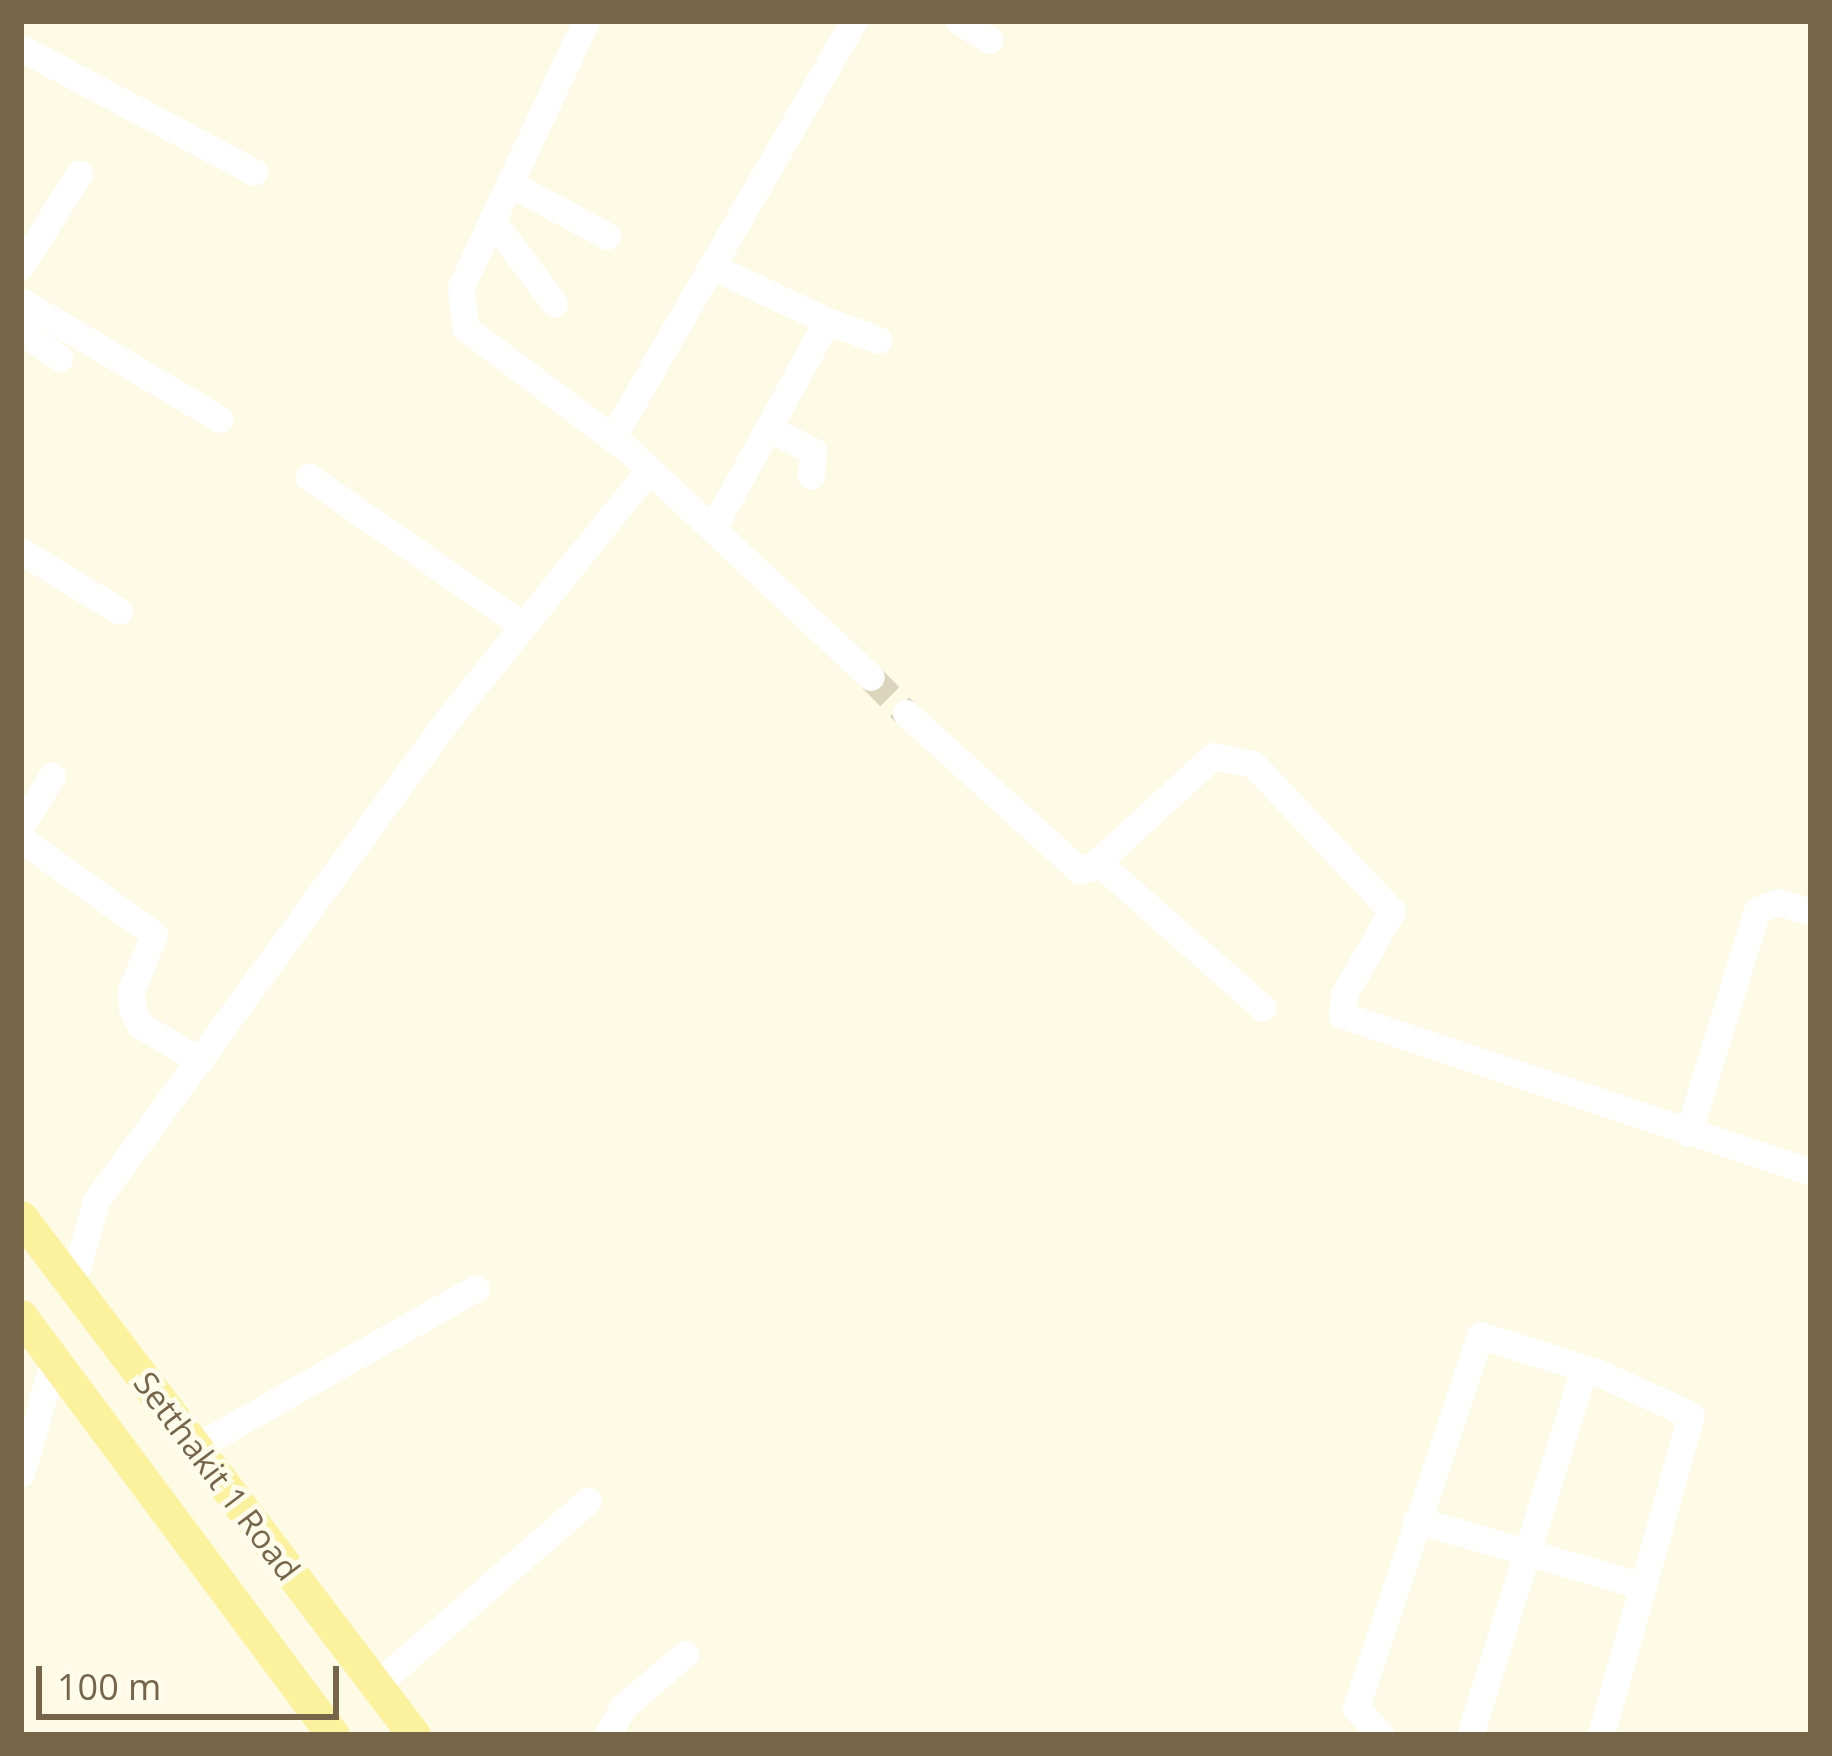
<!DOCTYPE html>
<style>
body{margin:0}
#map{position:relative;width:1832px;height:1756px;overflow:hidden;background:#fdfae5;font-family:"Open Sans",sans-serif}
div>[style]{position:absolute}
.minor-tunnel>*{height:27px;margin-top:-13.5px;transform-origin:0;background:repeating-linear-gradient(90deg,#dbd5be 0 27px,transparent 0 41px)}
.minor>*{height:27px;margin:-13.5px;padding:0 13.5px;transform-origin:13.5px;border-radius:13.5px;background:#fff}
.major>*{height:33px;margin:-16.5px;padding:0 16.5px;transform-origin:16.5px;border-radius:16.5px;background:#fcf19c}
span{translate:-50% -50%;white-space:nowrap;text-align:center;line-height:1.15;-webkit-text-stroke:10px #fffcec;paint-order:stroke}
.street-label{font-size:33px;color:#766549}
.frame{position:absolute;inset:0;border:24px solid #766549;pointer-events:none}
.scale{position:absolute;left:36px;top:1666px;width:303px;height:54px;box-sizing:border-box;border:6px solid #766549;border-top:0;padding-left:15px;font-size:36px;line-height:42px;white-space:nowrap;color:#766549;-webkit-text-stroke:9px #fffcec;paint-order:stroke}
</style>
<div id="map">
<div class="minor-tunnel">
<i style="left:871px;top:677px;width:50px;rotate:45.8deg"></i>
</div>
<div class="minor">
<i style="left:586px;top:21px;width:294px;rotate:115.2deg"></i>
<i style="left:461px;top:287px;width:41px;rotate:84.4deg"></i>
<i style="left:465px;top:328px;width:201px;rotate:36.7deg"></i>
<i style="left:626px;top:448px;width:335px;rotate:43.1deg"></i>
<i style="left:959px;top:21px;width:36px;rotate:32deg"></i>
<i style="left:21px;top:48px;width:264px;rotate:28deg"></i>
<i style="left:511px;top:184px;width:109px;rotate:28.4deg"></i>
<i style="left:492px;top:220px;width:104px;rotate:53.2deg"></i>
<i style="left:21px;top:266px;width:109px;rotate:-57.8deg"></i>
<i style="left:713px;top:267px;width:126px;rotate:25.3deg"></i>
<i style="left:21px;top:301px;width:231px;rotate:30.7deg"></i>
<i style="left:21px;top:331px;width:47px;rotate:34.7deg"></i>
<i style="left:772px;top:430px;width:46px;rotate:27.1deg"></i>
<i style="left:813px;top:451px;width:25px;rotate:95deg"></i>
<i style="left:612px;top:438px;width:482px;rotate:-59.9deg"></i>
<i style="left:309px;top:477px;width:259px;rotate:34.8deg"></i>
<i style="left:714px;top:526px;width:234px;rotate:-61.1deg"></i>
<i style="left:827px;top:321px;width:55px;rotate:20.1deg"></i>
<i style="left:21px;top:551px;width:115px;rotate:31.5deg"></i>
<i style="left:906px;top:713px;width:234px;rotate:42.2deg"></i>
<i style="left:1079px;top:870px;width:13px;rotate:-13deg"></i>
<i style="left:1092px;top:867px;width:164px;rotate:-42.5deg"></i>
<i style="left:1213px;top:756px;width:41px;rotate:11.3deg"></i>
<i style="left:1253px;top:764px;width:202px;rotate:46.6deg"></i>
<i style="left:1392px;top:911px;width:96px;rotate:120deg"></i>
<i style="left:1344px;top:994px;width:21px;rotate:95deg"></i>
<i style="left:1342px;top:1015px;width:495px;rotate:18.5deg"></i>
<i style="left:21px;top:826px;width:59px;rotate:-58.2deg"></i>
<i style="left:21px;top:839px;width:163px;rotate:35.5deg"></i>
<i style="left:154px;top:934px;width:61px;rotate:112deg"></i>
<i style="left:131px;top:991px;width:18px;rotate:87deg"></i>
<i style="left:132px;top:1009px;width:18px;rotate:63deg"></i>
<i style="left:140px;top:1025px;width:70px;rotate:31deg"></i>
<i style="left:1098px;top:862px;width:220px;rotate:41.5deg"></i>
<i style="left:1688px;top:1133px;width:233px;rotate:-72.8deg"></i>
<i style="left:1757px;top:910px;width:22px;rotate:-21deg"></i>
<i style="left:1778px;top:902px;width:34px;rotate:17deg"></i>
<i style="left:72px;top:1286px;width:88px;rotate:-74.2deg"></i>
<i style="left:96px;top:1201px;width:597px;rotate:-53.86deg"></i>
<i style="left:448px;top:719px;width:320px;rotate:-51.1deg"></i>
<i style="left:196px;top:1447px;width:322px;rotate:-29.6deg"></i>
<i style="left:21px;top:1474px;width:120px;rotate:-74deg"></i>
<i style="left:1416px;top:1520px;width:236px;rotate:16.2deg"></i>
<i style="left:376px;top:1685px;width:281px;rotate:-41deg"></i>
<i style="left:607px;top:1735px;width:32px;rotate:-60deg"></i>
<i style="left:623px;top:1707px;width:82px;rotate:-40.5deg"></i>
<i style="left:1381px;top:1735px;width:37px;rotate:-133deg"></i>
<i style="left:1356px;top:1708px;width:393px;rotate:-71.6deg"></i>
<i style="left:1480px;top:1335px;width:125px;rotate:17.7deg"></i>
<i style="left:1599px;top:1373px;width:101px;rotate:24.5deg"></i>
<i style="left:1691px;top:1415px;width:332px;rotate:105.7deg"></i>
<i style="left:1470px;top:1735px;width:382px;rotate:-72.7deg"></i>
</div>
<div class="major">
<i style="left:21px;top:1217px;width:650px;rotate:52.81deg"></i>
<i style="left:21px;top:1316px;width:522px;rotate:53.33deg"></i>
</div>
<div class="street-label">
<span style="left:217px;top:1476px;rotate:53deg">Setthakit 1 Road</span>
</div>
<div class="frame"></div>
<div class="scale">100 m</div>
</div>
